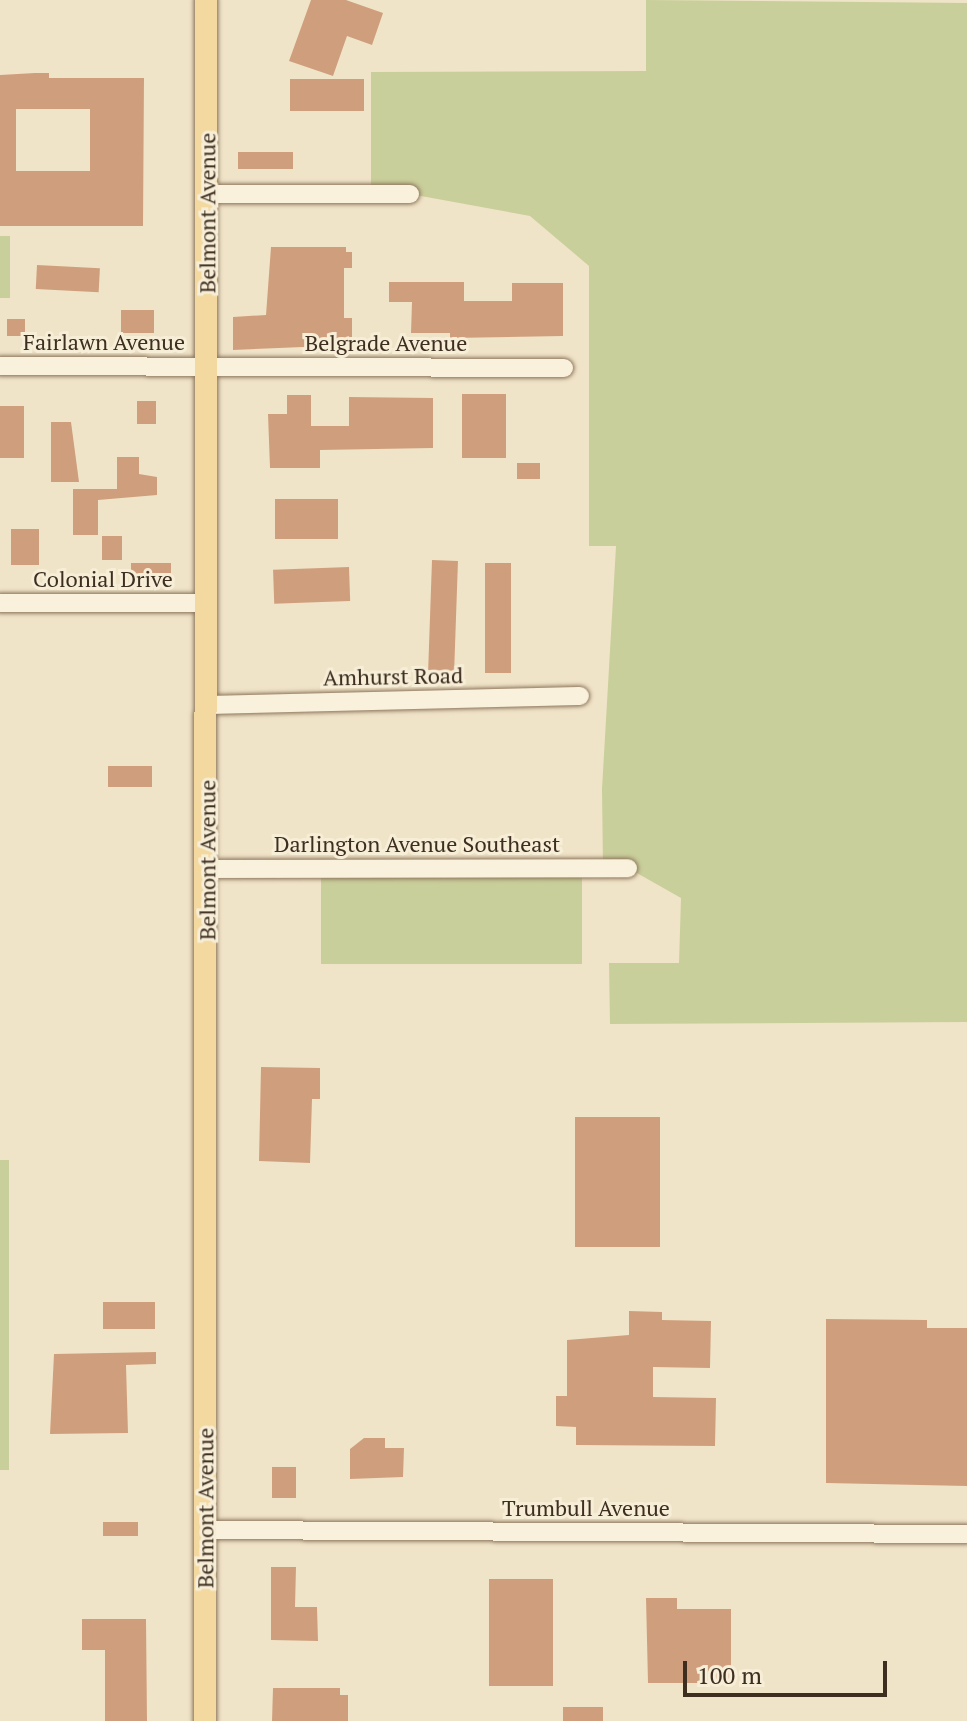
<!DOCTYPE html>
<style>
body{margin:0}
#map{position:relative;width:967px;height:1721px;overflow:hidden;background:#f0e4c8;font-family:"PT Serif",serif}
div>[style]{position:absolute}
.green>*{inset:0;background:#c9cf9b;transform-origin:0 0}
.building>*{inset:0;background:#cf9f7d;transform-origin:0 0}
.roads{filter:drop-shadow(0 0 2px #8d765c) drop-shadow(0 0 2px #8d765c)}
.minor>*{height:18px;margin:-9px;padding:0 9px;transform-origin:9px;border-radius:9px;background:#faf1dc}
.major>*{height:22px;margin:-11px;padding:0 11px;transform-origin:11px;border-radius:11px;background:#f3d9a0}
span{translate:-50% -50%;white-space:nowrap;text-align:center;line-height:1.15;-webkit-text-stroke:6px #f7eed8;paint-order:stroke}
.street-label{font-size:22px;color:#3d2e20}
.scale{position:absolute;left:683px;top:1661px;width:204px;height:36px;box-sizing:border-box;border:4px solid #3d2e20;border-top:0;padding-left:10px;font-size:24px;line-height:28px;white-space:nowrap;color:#3d2e20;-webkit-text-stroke:6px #f7eed8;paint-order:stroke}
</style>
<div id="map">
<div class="green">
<i style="clip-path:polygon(646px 0,967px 3px,967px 1022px,610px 1024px,609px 963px,679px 963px,681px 898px,628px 868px,603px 868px,602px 789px,616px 546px,589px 546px,589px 266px,530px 216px,410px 194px,371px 194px,371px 72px,646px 71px)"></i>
<i style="left:0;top:236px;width:10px;height:62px"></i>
<i style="left:321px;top:867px;width:261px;height:97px"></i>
<i style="left:0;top:1160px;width:9px;height:310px"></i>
</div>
<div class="building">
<i style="clip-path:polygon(311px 0,346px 0,383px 13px,372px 45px,347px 36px,333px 76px,289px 61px)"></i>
<i style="clip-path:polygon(evenodd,35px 73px,49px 73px,49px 78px,144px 78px,143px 226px,0 226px,0 75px,35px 73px,16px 109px,90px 109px,90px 171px,16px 171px,16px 109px)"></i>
<i style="left:290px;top:79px;width:74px;height:32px"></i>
<i style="left:293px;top:152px;width:17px;height:55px;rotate:90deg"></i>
<i style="clip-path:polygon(271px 247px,346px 247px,346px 252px,352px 252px,352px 268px,344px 268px,344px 318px,352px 318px,352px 345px,233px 350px,233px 317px,266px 315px)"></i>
<i style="left:37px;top:265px;width:63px;height:24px;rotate:3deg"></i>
<i style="clip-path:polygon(389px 282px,464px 282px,464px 301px,512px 301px,512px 283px,563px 283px,563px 336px,450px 338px,450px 333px,411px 333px,412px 302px,389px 302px)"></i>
<i style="left:121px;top:310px;width:33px;height:23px"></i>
<i style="left:7px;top:319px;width:18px;height:17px"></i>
<i style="left:462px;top:394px;width:44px;height:64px"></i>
<i style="clip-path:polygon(287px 395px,311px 395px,311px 426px,349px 426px,349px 397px,433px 398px,433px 448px,320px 450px,320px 468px,270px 468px,268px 414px,287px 414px)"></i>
<i style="left:137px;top:401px;width:19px;height:23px"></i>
<i style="left:0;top:406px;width:24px;height:52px"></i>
<i style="clip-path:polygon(51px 422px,71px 422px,79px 482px,51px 482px)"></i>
<i style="clip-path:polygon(117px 457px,139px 457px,139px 474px,157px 477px,157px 495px,98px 500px,98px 535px,73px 535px,73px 489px,117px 489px)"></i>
<i style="left:517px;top:463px;width:23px;height:16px"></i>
<i style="left:338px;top:499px;width:40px;height:63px;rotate:90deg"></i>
<i style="left:11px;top:529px;width:28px;height:36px"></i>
<i style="left:102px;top:536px;width:20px;height:24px"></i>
<i style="left:432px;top:560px;width:26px;height:110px;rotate:2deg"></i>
<i style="clip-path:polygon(131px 563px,171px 563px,171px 573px,131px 576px)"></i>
<i style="left:485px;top:563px;width:26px;height:110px"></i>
<i style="left:349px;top:567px;width:34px;height:76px;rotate:88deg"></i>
<i style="left:108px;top:766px;width:44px;height:21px"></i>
<i style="clip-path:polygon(261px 1067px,320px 1068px,320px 1099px,312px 1099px,310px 1163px,259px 1161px)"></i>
<i style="left:575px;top:1117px;width:85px;height:130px"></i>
<i style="left:103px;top:1302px;width:52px;height:27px"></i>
<i style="clip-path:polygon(629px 1311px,662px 1312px,662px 1320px,711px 1321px,710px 1368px,653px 1367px,653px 1397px,716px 1398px,715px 1446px,576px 1445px,576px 1427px,556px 1426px,556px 1396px,567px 1396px,567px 1340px,629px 1335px)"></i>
<i style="clip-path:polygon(826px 1319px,927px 1320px,927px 1328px,967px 1328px,967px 1486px,826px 1483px)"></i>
<i style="clip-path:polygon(156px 1352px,156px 1364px,126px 1365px,128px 1433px,50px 1434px,54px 1354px)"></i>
<i style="clip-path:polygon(364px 1438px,385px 1438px,385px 1448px,404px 1448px,403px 1477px,350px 1479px,350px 1449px)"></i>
<i style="left:272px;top:1467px;width:24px;height:31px"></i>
<i style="left:103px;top:1522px;width:35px;height:14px"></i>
<i style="clip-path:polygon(271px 1567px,296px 1567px,295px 1607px,317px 1607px,318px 1641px,271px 1640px)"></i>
<i style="left:489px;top:1579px;width:64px;height:107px"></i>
<i style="clip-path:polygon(646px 1598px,677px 1598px,677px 1609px,731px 1609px,731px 1683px,648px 1683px)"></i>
<i style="clip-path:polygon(82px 1619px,146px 1619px,147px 1721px,105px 1721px,105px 1650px,82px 1650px)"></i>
<i style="clip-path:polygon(273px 1688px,340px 1688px,340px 1695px,348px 1695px,348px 1721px,272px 1721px)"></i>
<i style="left:563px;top:1707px;width:40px;height:14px"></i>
</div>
<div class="roads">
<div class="minor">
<i style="left:207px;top:194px;width:203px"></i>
<i style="left:0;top:366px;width:564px;rotate:0.2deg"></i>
<i style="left:0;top:603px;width:207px"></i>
<i style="left:207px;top:705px;width:373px;rotate:-1.4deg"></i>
<i style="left:207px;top:869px;width:421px;rotate:-0.1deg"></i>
<i style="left:205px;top:1530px;width:762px;rotate:0.3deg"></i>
</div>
<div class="major">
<i style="left:205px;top:1721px;width:1721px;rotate:-89.97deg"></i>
</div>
</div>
<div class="street-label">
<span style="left:207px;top:213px;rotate:-90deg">Belmont Avenue</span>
<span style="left:104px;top:342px">Fairlawn Avenue</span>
<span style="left:386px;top:343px">Belgrade Avenue</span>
<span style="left:103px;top:579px">Colonial Drive</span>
<span style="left:393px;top:676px;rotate:-1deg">Amhurst Road</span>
<span style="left:417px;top:844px">Darlington Avenue Southeast</span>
<span style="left:207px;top:860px;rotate:-90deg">Belmont Avenue</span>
<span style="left:205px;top:1508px;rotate:-90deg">Belmont Avenue</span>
<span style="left:586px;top:1508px">Trumbull Avenue</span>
</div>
<div class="scale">100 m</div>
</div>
